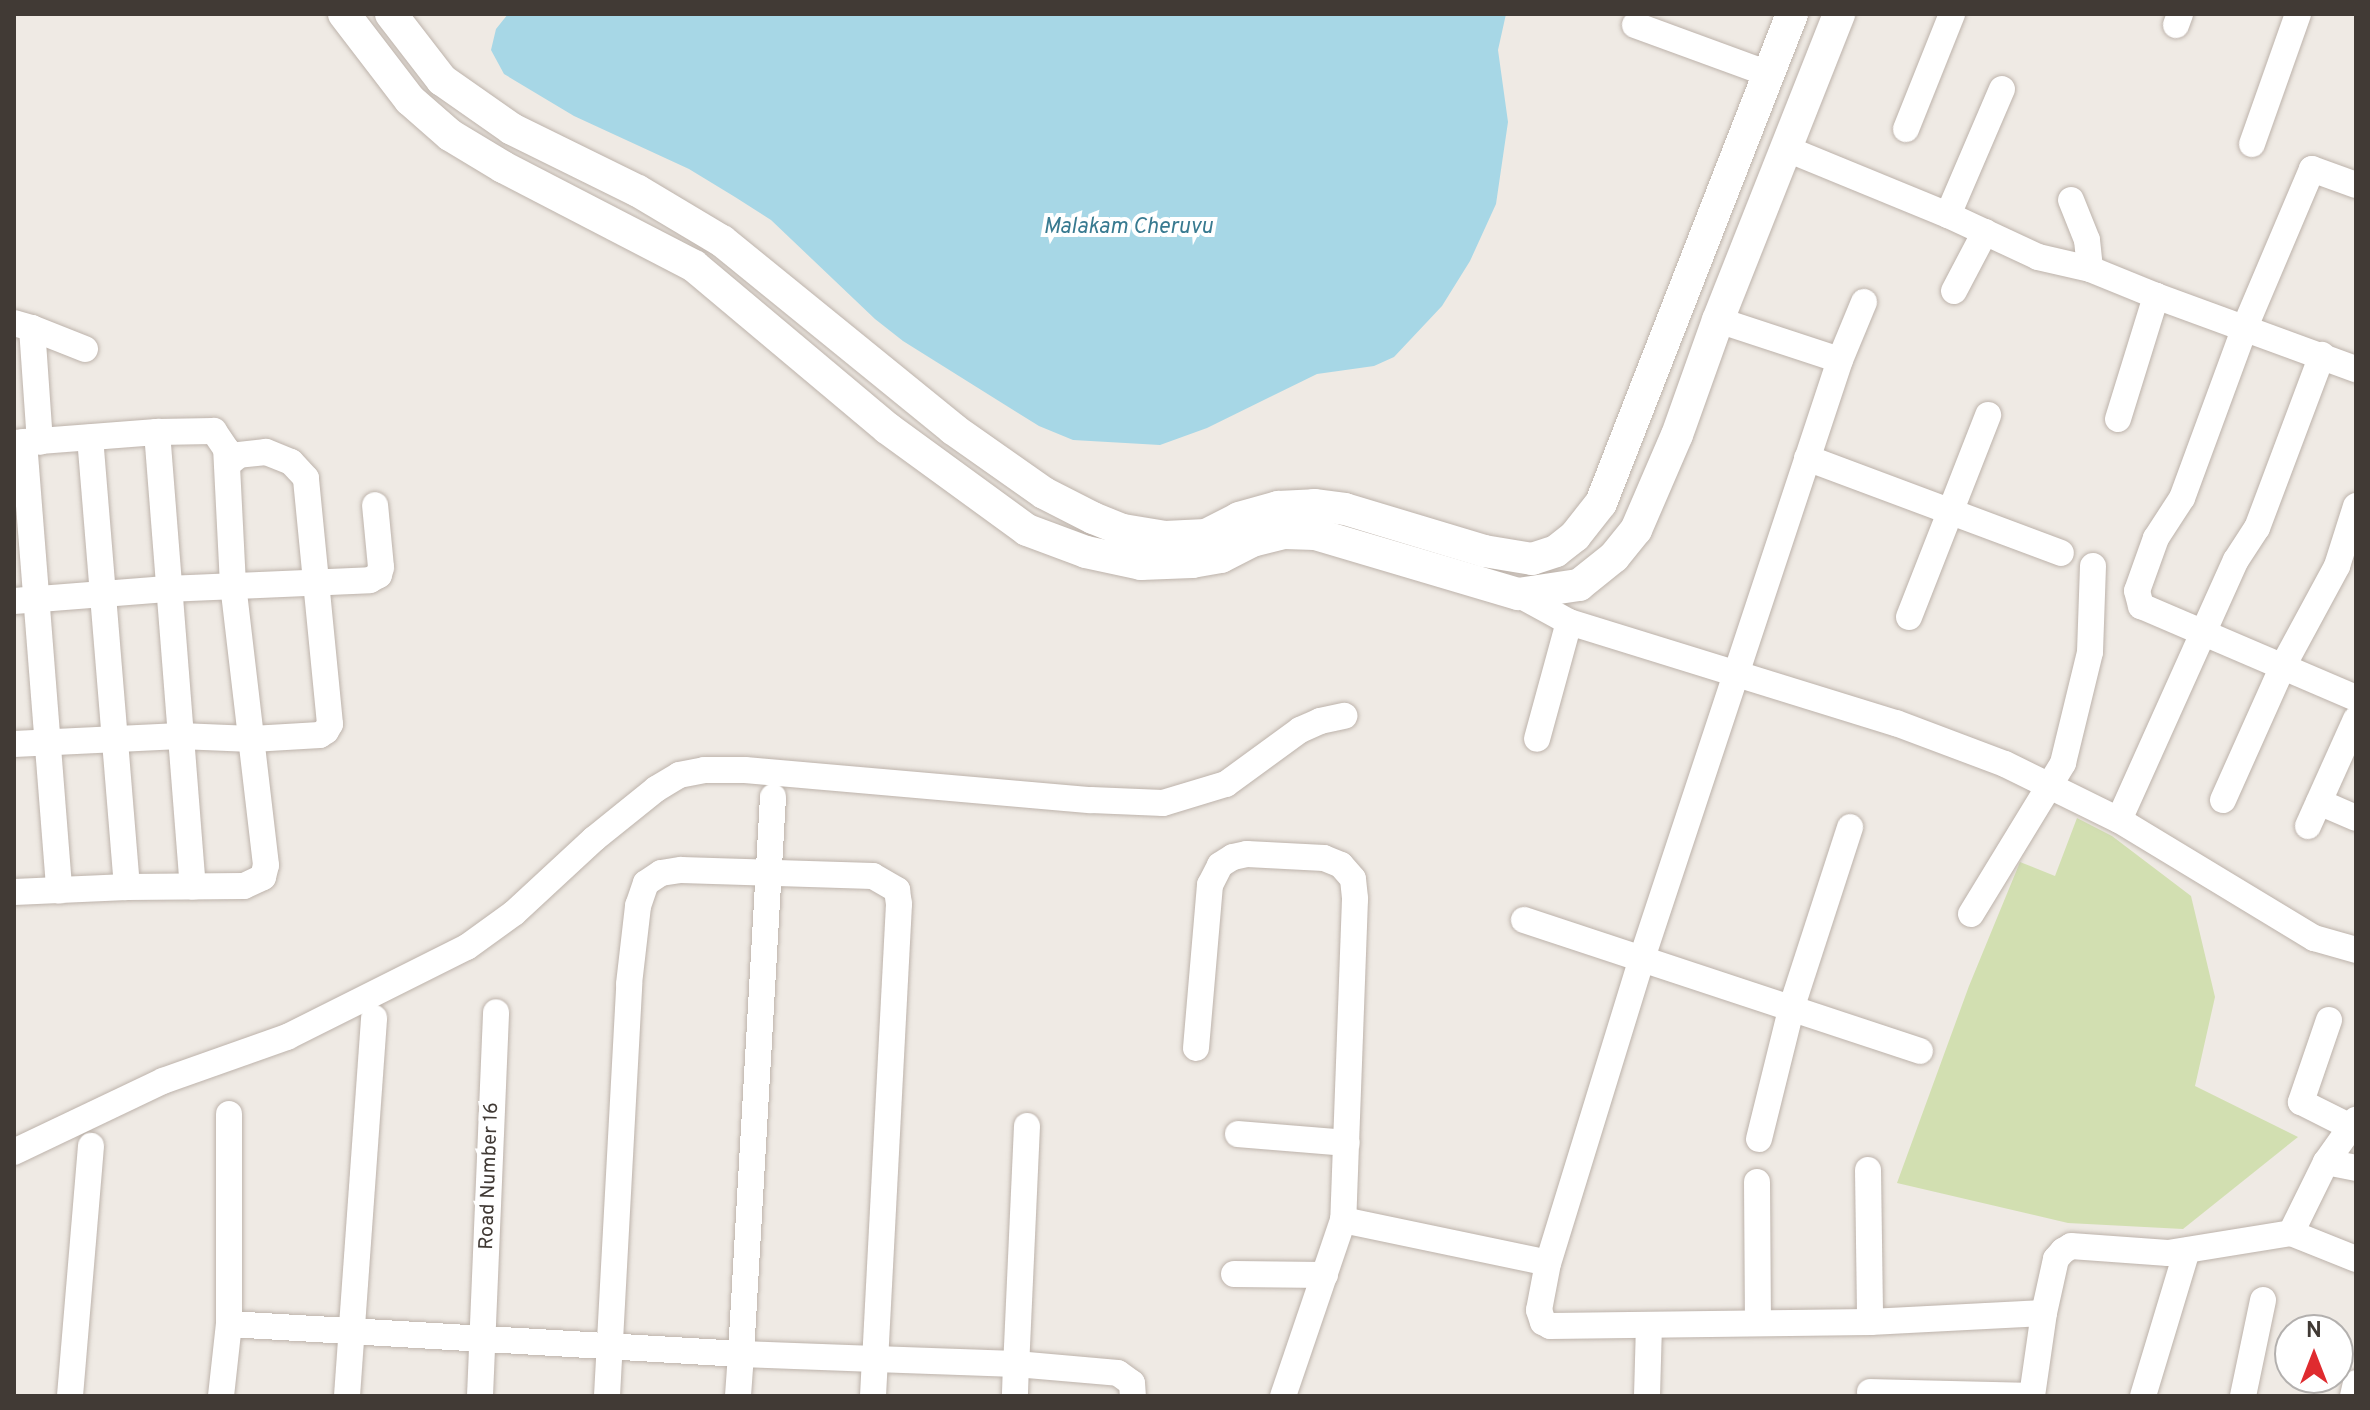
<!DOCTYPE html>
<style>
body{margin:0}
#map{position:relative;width:2370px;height:1410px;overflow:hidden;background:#efeae4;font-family:Overpass,sans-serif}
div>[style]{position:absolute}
.green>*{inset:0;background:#d2dfb1}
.water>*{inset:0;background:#a7d7e6}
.roads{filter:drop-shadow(0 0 2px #bdb3ab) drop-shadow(0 0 2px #bdb3ab)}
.minor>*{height:26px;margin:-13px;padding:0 13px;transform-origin:13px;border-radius:13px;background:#fff}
.tertiary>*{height:32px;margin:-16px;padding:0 16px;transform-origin:16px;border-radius:16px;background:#fff}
span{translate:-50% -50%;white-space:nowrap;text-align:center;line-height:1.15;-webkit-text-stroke:8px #fff;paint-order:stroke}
.street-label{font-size:20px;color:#413a35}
.water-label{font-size:22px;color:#387a90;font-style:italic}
.frame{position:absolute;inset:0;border:16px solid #413a35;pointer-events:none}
.north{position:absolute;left:2274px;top:1314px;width:80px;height:80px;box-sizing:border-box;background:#fff;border:2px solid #b3b0ae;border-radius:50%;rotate:0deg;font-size:22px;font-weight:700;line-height:32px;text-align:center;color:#413a35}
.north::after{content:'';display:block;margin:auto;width:28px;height:36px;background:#df2b2f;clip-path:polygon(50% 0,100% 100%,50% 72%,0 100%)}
</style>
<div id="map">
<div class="green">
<i style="clip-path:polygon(2077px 818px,2112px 836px,2191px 896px,2215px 997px,2195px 1086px,2298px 1137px,2183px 1229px,2068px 1223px,1897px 1183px,1969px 986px,2020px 862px,2055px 876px)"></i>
</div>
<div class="water">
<i style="clip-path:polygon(508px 14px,1506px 14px,1498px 50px,1508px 122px,1496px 204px,1470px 261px,1442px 306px,1394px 357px,1374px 366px,1317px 374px,1207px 428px,1160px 445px,1073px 440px,1039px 426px,903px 341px,875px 319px,771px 220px,735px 197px,689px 169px,574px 116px,504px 74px,491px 50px,496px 29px)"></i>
</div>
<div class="roads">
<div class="minor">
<i style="left:1635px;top:25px;width:143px;rotate:20.1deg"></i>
<i style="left:2176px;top:25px;width:12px;rotate:-70deg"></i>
<i style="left:1906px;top:129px;width:124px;rotate:-68.2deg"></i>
<i style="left:2252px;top:144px;width:138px;rotate:-70.5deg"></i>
<i style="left:1787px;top:149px;width:174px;rotate:22.3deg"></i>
<i style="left:1948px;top:215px;width:99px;rotate:25deg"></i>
<i style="left:2038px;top:257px;width:53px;rotate:13deg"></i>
<i style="left:2090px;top:269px;width:71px;rotate:22.2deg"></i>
<i style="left:2156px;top:296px;width:213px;rotate:20.1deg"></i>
<i style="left:2356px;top:185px;width:47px;rotate:-160deg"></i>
<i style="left:2312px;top:169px;width:172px;rotate:113deg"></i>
<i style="left:2245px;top:327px;width:182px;rotate:110.2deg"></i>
<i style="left:2182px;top:498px;width:48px;rotate:123deg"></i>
<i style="left:2156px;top:538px;width:56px;rotate:109.7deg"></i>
<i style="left:2137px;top:591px;width:16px;rotate:75deg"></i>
<i style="left:2141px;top:606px;width:234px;rotate:23.2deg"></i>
<i style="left:2071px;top:200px;width:43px;rotate:68.2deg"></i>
<i style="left:2087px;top:240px;width:29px;rotate:84deg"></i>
<i style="left:1948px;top:215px;width:137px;rotate:-66.8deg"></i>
<i style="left:1954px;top:291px;width:67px;rotate:-62.3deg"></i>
<i style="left:1864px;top:302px;width:63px;rotate:112.5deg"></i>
<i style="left:1840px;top:360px;width:630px;rotate:108.32deg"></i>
<i style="left:1642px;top:958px;width:319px;rotate:107.1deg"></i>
<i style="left:1548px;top:1263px;width:48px;rotate:100.8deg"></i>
<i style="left:1539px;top:1310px;width:13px;rotate:72deg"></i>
<i style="left:1543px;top:1322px;width:8px;rotate:30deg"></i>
<i style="left:1550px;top:1326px;width:320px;rotate:-0.7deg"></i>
<i style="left:1870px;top:1322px;width:174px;rotate:-3deg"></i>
<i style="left:1718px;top:320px;width:128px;rotate:18.2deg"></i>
<i style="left:14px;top:323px;width:19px;rotate:16deg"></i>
<i style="left:32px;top:328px;width:114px;rotate:86deg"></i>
<i style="left:32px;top:328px;width:57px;rotate:21.6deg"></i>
<i style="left:2118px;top:419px;width:129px;rotate:-72.8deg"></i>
<i style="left:24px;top:442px;width:450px;rotate:85.5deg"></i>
<i style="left:14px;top:443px;width:143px;rotate:-4.4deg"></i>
<i style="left:157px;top:432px;width:456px;rotate:85.5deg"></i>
<i style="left:1807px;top:458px;width:271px;rotate:20.5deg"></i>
<i style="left:1518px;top:594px;width:58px;rotate:28.8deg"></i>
<i style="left:1569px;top:622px;width:121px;rotate:105.3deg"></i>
<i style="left:14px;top:601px;width:153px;rotate:-4.5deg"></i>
<i style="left:167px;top:589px;width:203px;rotate:-2.5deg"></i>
<i style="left:370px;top:580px;width:10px;rotate:-29deg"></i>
<i style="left:379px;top:575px;width:8px;rotate:-76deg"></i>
<i style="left:381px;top:567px;width:62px;rotate:-95.5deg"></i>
<i style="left:1909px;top:617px;width:217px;rotate:-68.6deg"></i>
<i style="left:1569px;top:622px;width:342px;rotate:17.2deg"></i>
<i style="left:1896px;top:723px;width:116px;rotate:20.6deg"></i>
<i style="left:2005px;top:764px;width:127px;rotate:26.2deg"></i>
<i style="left:2119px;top:820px;width:228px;rotate:31.2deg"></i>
<i style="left:2314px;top:938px;width:44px;rotate:15.9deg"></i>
<i style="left:14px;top:744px;width:166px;rotate:-2.8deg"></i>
<i style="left:180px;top:736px;width:72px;rotate:2.4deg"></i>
<i style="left:252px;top:739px;width:68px;rotate:-3.4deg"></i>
<i style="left:320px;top:735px;width:7px;rotate:-34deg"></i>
<i style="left:326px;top:731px;width:8px;rotate:-60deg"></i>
<i style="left:330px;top:724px;width:247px;rotate:-95.6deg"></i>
<i style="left:306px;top:478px;width:22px;rotate:-133deg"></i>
<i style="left:291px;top:462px;width:27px;rotate:-158deg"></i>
<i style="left:266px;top:452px;width:27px;rotate:174deg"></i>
<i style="left:239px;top:455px;width:14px;rotate:141deg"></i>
<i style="left:2223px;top:800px;width:147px;rotate:-65.9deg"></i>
<i style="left:2283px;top:666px;width:114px;rotate:-61.6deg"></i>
<i style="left:2337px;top:566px;width:63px;rotate:-72.4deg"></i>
<i style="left:2319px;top:802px;width:40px;rotate:23.4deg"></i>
<i style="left:2119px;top:820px;width:285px;rotate:-65.8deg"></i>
<i style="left:2236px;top:560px;width:38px;rotate:-57deg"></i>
<i style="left:2257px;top:528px;width:185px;rotate:-69.4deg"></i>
<i style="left:2308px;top:826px;width:117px;rotate:-65.8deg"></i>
<i style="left:127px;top:887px;width:117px;rotate:-0.5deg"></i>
<i style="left:244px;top:886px;width:21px;rotate:-25deg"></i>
<i style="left:263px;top:877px;width:12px;rotate:-76deg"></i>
<i style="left:266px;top:865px;width:282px;rotate:-96.7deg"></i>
<i style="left:233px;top:585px;width:136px;rotate:-92.9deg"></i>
<i style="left:226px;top:449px;width:22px;rotate:-124deg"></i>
<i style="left:214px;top:431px;width:57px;rotate:179deg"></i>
<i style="left:14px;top:892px;width:113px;rotate:-2.5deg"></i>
<i style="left:127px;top:887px;width:451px;rotate:-94.7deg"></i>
<i style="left:1971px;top:914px;width:177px;rotate:-58.6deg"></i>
<i style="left:2063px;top:763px;width:114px;rotate:-76.3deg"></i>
<i style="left:2090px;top:652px;width:86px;rotate:-88deg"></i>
<i style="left:1524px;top:920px;width:417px;rotate:18.3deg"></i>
<i style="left:2329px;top:1020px;width:87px;rotate:108.9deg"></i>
<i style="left:2301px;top:1102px;width:56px;rotate:26.6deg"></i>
<i style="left:1196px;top:1048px;width:164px;rotate:-85.1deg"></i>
<i style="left:1210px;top:885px;width:22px;rotate:-63deg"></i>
<i style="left:1220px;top:865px;width:15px;rotate:-32deg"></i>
<i style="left:1233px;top:857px;width:14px;rotate:-12deg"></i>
<i style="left:1247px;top:854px;width:77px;rotate:3deg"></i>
<i style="left:1324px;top:858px;width:18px;rotate:22deg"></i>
<i style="left:1341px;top:865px;width:18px;rotate:49deg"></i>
<i style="left:1353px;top:879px;width:20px;rotate:84deg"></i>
<i style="left:1355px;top:899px;width:321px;rotate:92.1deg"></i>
<i style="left:1343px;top:1220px;width:186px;rotate:108.8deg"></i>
<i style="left:1027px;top:1126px;width:238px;rotate:92.6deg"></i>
<i style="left:1016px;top:1364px;width:102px;rotate:5deg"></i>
<i style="left:1118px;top:1373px;width:17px;rotate:36deg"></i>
<i style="left:1132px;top:1383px;width:13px;rotate:86deg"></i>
<i style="left:1238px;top:1134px;width:109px;rotate:4.7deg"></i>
<i style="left:1759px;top:1139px;width:137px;rotate:-76.1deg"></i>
<i style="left:1792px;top:1006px;width:188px;rotate:-72deg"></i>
<i style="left:14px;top:1152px;width:165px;rotate:-25.5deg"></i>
<i style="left:163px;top:1081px;width:132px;rotate:-19.5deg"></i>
<i style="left:287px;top:1037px;width:201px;rotate:-26.6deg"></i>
<i style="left:467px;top:947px;width:58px;rotate:-35.9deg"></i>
<i style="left:514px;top:913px;width:109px;rotate:-42.8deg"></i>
<i style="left:594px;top:839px;width:80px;rotate:-38.9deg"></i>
<i style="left:656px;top:789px;width:27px;rotate:-31deg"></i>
<i style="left:679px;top:775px;width:25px;rotate:-11deg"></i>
<i style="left:704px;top:770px;width:41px"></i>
<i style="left:745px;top:770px;width:347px;rotate:5deg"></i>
<i style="left:1091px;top:800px;width:72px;rotate:2.4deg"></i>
<i style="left:1163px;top:803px;width:66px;rotate:-16.8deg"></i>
<i style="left:1226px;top:784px;width:92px;rotate:-36.1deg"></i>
<i style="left:1300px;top:730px;width:22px;rotate:-24deg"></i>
<i style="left:1320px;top:721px;width:25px;rotate:-12deg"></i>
<i style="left:2326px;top:1162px;width:31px;rotate:11deg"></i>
<i style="left:1868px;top:1170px;width:152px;rotate:89.2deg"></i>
<i style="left:1757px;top:1182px;width:141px;rotate:89.6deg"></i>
<i style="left:1343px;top:1220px;width:209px;rotate:11.8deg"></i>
<i style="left:2291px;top:1233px;width:70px;rotate:21.8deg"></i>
<i style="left:1234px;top:1274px;width:91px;rotate:0.6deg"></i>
<i style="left:229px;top:1324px;width:513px;rotate:3.35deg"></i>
<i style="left:741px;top:1354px;width:558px;rotate:-86.71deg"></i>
<i style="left:1870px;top:1392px;width:162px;rotate:1.4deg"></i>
<i style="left:2032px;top:1396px;width:84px;rotate:-81.8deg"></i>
<i style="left:2044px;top:1313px;width:55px;rotate:-77.5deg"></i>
<i style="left:2056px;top:1259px;width:11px;rotate:-49deg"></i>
<i style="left:2063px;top:1251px;width:9px;rotate:-32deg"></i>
<i style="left:2071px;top:1246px;width:97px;rotate:4.1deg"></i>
<i style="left:2168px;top:1253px;width:125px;rotate:-9.2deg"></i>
<i style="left:2291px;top:1233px;width:79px;rotate:-63.8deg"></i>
<i style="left:2326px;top:1162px;width:52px;rotate:-54.5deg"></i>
<i style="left:70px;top:1396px;width:251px;rotate:-85.2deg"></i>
<i style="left:221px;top:1396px;width:72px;rotate:-83.7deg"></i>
<i style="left:229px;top:1324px;width:210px;rotate:-90deg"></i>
<i style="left:347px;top:1396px;width:379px;rotate:-85.9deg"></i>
<i style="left:480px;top:1396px;width:384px;rotate:-87.6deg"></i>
<i style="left:607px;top:1396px;width:413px;rotate:-86.9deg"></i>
<i style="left:629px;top:984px;width:79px;rotate:-83.4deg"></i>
<i style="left:638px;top:906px;width:24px;rotate:-71deg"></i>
<i style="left:646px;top:883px;width:18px;rotate:-34deg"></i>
<i style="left:661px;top:873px;width:20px;rotate:-9deg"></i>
<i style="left:681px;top:870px;width:192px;rotate:1.8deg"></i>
<i style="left:873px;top:876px;width:28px;rotate:30deg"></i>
<i style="left:897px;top:890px;width:14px;rotate:82deg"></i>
<i style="left:899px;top:904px;width:456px;rotate:93deg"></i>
<i style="left:875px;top:1359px;width:134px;rotate:-177.9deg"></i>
<i style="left:741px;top:1354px;width:42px;rotate:94.1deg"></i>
<i style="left:873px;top:1396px;width:37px;rotate:-87deg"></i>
<i style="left:875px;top:1359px;width:141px;rotate:2deg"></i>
<i style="left:1016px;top:1364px;width:32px;rotate:92deg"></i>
<i style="left:1647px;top:1396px;width:71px;rotate:-88.4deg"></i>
<i style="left:2143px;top:1396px;width:152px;rotate:-73.2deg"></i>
<i style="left:2243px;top:1396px;width:98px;rotate:-78.2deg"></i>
<i style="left:2353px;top:1396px;width:13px;rotate:-77deg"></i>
</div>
<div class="tertiary">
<i style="left:344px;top:14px;width:108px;rotate:52.5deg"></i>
<i style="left:410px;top:100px;width:53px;rotate:41.2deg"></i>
<i style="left:450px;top:135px;width:62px;rotate:31.1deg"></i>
<i style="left:503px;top:167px;width:215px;rotate:27.4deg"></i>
<i style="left:694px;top:266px;width:252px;rotate:40deg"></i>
<i style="left:887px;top:428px;width:173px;rotate:36.1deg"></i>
<i style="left:1027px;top:530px;width:63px;rotate:20.4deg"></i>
<i style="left:1086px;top:552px;width:56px;rotate:12.3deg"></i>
<i style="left:1141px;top:564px;width:51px;rotate:-2.2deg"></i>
<i style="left:1192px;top:562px;width:29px;rotate:-10deg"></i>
<i style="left:1221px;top:557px;width:35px;rotate:-27deg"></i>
<i style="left:1252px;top:541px;width:34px;rotate:-14deg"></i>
<i style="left:1285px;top:533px;width:30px;rotate:2deg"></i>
<i style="left:1315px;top:534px;width:212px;rotate:16.5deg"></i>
<i style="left:1518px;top:594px;width:62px;rotate:-8.4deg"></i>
<i style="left:1579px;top:585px;width:45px;rotate:-38.7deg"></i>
<i style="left:1614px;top:557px;width:35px;rotate:-51deg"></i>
<i style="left:1636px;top:530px;width:103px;rotate:-66.7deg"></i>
<i style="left:1677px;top:435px;width:122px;rotate:-70.4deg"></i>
<i style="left:1718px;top:320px;width:329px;rotate:-68.4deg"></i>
<i style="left:391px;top:14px;width:83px;rotate:52.3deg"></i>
<i style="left:442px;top:80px;width:85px;rotate:35deg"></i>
<i style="left:512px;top:129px;width:140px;rotate:26.2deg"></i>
<i style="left:638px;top:191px;width:98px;rotate:30.8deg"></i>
<i style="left:722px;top:241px;width:298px;rotate:39.1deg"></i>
<i style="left:953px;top:429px;width:111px;rotate:35.1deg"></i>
<i style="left:1044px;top:493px;width:55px;rotate:27deg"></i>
<i style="left:1093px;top:518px;width:32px;rotate:22deg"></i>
<i style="left:1123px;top:530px;width:43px;rotate:9.5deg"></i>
<i style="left:1165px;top:537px;width:41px;rotate:-2.8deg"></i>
<i style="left:1206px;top:535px;width:37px;rotate:-27deg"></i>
<i style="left:1239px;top:518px;width:41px;rotate:-15.8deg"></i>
<i style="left:1278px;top:507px;width:36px;rotate:-3deg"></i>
<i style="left:1314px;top:505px;width:31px;rotate:7deg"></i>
<i style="left:1345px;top:509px;width:145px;rotate:16.8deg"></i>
<i style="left:1484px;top:551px;width:49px;rotate:9.5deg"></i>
<i style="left:1532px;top:559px;width:25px;rotate:-18deg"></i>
<i style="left:1556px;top:551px;width:24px;rotate:-38deg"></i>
<i style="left:1575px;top:536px;width:42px;rotate:-51.8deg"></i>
<i style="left:1601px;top:503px;width:525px;rotate:-68.66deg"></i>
</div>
</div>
<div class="street-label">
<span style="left:490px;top:1176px;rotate:-88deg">Road Number 16</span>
</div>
<div class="water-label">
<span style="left:1128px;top:228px">Malakam Cheruvu</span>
</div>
<div class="frame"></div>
<div class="north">N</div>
</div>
